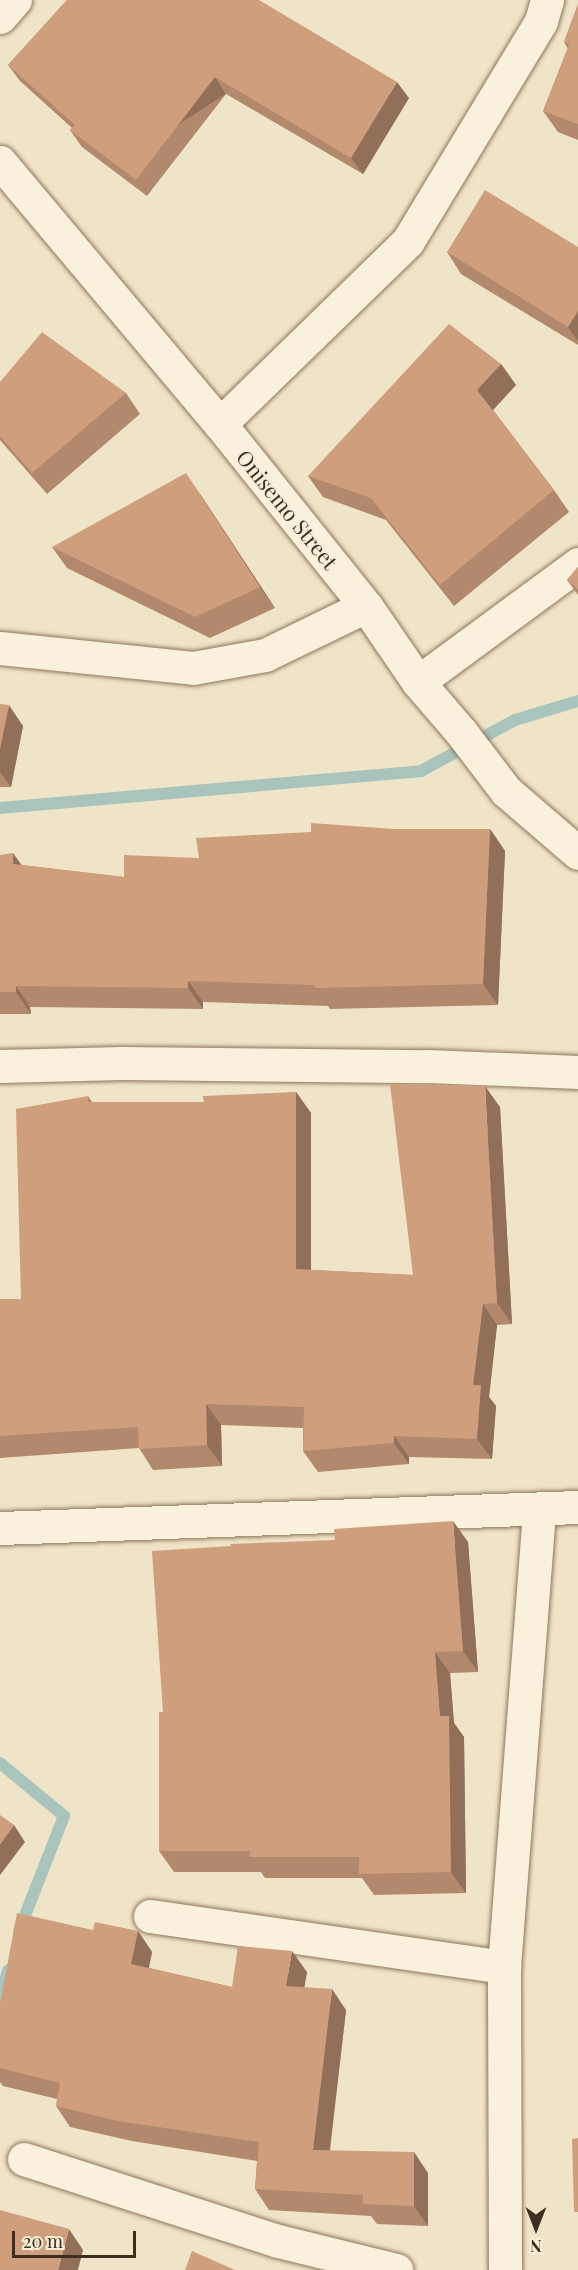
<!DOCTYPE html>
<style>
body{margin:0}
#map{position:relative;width:578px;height:2270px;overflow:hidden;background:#f0e4c8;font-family:"Playfair Display",serif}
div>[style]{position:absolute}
.stream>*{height:12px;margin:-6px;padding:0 6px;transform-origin:6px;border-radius:6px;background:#a9c4bc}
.roads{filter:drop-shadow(0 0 2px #8d765c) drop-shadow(0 0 2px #8d765c)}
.street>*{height:33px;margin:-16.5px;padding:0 16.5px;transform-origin:16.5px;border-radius:16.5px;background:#faf1dc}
.secondary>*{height:33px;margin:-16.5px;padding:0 16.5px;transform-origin:16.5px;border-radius:16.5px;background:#faf1dc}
.wall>*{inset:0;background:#b2896c}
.shaded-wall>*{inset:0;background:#916f58;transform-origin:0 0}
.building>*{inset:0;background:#cf9f7d}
span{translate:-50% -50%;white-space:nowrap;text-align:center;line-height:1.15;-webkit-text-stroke:4.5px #f7eed8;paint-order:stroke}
.street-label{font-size:21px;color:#3d2e20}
.north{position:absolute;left:506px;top:2198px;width:60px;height:60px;-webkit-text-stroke:4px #f7eed8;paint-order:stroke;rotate:180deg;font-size:16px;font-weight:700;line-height:24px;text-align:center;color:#3d2e20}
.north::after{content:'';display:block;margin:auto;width:21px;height:27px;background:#3d2e20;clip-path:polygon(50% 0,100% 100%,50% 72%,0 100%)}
.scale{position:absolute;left:12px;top:2231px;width:124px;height:27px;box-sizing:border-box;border:3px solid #3d2e20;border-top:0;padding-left:8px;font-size:18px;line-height:21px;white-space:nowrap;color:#3d2e20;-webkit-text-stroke:4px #f7eed8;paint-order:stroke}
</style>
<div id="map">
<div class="stream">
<i style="left:0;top:808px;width:423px;rotate:-5deg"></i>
<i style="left:421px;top:771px;width:107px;rotate:-28.5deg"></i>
<i style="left:515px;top:720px;width:66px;rotate:-16.8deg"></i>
<i style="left:0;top:1763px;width:83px;rotate:39.6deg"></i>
<i style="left:64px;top:1816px;width:123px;rotate:111.4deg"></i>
<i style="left:0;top:1997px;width:28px;rotate:-73deg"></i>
</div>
<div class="roads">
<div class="street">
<i style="left:0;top:17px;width:23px;rotate:-49deg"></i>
<i style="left:220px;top:424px;width:262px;rotate:-44.2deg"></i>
<i style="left:408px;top:241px;width:257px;rotate:-58.8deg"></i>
<i style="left:541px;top:21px;width:22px;rotate:-74deg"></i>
<i style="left:0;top:648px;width:194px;rotate:5.9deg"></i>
<i style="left:193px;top:668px;width:73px;rotate:-10.2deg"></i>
<i style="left:265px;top:655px;width:112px;rotate:-25.9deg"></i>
<i style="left:418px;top:682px;width:199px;rotate:-36.4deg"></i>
<i style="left:0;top:1066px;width:122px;rotate:-1.4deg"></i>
<i style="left:122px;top:1063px;width:306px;rotate:0.6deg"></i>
<i style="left:428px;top:1066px;width:150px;rotate:2.3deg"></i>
<i style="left:0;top:1528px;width:578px;rotate:-2.08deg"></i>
<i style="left:150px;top:1916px;width:358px;rotate:8.2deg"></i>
<i style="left:24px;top:2159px;width:267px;rotate:17.9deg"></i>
<i style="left:278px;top:2241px;width:122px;rotate:13.8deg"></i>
<i style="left:505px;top:2270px;width:303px;rotate:-90.2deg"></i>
<i style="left:504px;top:1967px;width:460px;rotate:-85.6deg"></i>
</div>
<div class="secondary">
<i style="left:0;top:162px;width:342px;rotate:50deg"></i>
<i style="left:220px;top:424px;width:233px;rotate:51.3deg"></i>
<i style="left:366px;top:606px;width:92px;rotate:55.6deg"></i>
<i style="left:418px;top:682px;width:66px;rotate:49.3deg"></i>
<i style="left:461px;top:732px;width:74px;rotate:52.7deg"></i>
<i style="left:506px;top:791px;width:95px;rotate:40.7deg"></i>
</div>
</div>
<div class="wall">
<i style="clip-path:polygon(67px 0,409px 98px,363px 174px,226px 94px,147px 196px,82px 147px,70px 130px,72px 128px,20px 81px,8px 65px)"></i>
<i style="clip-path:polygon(578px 4px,578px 140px,558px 132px,543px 111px,568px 49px,564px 42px)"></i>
<i style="clip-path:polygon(578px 247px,578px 345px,461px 274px,447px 252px)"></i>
<i style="clip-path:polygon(501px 364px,516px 385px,493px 410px,554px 490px,569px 512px,454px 606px,386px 520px,323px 497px,308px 476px)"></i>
<i style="clip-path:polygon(0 382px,126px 393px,140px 414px,47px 494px,0 440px)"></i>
<i style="clip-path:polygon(200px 494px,275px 608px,210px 638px,67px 568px,52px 547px)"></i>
<i style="clip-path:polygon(578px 567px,578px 595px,567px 580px)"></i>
<i style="clip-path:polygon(0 704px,23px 726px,11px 787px,0 787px)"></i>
<i style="clip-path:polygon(394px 829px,490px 829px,505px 851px,498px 1005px,330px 1009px,328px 1006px,203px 1002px,203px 1009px,30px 1007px,31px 1014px,0 1014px,0 855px,21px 865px,124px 877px,199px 858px)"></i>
<i style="clip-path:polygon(296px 1092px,311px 1113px,311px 1270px,413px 1275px,500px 1107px,512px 1324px,497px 1325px,489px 1397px,496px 1406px,492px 1459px,409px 1457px,409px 1464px,318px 1472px,303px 1451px,303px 1428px,221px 1425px,222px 1466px,153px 1470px,139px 1448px,0 1458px,0 1299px,21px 1299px,88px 1096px,92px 1102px,204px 1102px)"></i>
<i style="clip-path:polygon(468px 1542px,478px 1672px,450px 1673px,454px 1723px,464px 1737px,466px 1893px,374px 1895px,362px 1878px,265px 1878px,261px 1872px,174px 1872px,159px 1851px,163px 1712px)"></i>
<i style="clip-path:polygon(93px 1930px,138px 1931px,152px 1952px,149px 1968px,232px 1987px,307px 1972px,304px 1987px,346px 2010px,330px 2151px,428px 2173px,428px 2226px,377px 2224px,371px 2216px,269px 2210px,255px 2189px,257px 2161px,132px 2141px,70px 2127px,56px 2106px,57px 2099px,3px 2086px,0 2082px,0 2004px)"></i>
</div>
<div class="shaded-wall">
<i style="left:215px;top:77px;width:20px;height:130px;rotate:57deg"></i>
<i style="clip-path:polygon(397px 82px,409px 98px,363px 174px,351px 158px)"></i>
<i style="clip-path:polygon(578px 311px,578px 341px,568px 327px)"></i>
<i style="clip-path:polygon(501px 364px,516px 385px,492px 411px,477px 390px)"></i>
<i style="clip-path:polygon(186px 473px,200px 494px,275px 608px,260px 587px)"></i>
<i style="clip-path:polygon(9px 705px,23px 726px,11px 787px,0 772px,0 749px)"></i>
<i style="clip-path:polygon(490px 829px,505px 851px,498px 1005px,483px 984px)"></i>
<i style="clip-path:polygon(13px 853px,28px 874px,13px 864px)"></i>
<i style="clip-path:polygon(188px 981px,203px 1002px,203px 1009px,188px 988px)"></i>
<i style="clip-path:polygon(16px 986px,30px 1007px,31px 1014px,16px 992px)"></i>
<i style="clip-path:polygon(485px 1086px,500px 1107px,512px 1324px,497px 1303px)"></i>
<i style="clip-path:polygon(296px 1092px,311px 1113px,311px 1290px,296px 1269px)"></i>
<i style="clip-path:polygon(483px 1304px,497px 1325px,489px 1397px,496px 1406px,492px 1459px,477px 1439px,473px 1385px)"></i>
<i style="clip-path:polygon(206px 1404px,221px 1425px,222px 1466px,207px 1445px)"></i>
<i style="clip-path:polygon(394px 1436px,409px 1457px,409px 1464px,394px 1443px)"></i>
<i style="clip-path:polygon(453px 1521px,468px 1542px,478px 1672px,463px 1651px)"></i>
<i style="clip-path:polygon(435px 1652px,450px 1673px,454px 1723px,464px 1737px,466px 1893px,451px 1872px)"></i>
<i style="clip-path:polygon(14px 1825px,25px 1842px,0 1875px,0 1844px)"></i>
<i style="clip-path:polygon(138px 1931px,152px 1952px,145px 1985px,131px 1964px)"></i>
<i style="clip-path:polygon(292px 1951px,307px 1972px,301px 2007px,286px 1986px)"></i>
<i style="clip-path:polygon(332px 1989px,346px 2010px,327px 2171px,313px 2150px)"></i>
<i style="clip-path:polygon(414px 2152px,428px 2173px,428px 2226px,414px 2206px)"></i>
<i style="clip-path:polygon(69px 2229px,83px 2250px,78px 2270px,58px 2270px)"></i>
</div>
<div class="building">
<i style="clip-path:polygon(67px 0,259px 0,397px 82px,351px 158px,215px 77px,136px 180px,70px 130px,75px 125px,8px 65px)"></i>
<i style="clip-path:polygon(578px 4px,578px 124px,543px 111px,569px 44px,564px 42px)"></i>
<i style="clip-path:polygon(485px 190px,578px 247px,578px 311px,568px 327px,447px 252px)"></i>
<i style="clip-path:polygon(449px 324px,501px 364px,477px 390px,554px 490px,440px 585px,371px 498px,308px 476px)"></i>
<i style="clip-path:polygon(42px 332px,126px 393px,32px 473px,0 436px,0 382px)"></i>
<i style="clip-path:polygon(186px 473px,260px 587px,195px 617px,52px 547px)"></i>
<i style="clip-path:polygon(578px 567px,578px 589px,567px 580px)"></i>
<i style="clip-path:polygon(0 704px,9px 705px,0 749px)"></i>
<i style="clip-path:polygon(311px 823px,394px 829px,490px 829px,483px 984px,315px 988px,315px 985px,188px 981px,188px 988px,16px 986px,16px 992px,0 992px,0 855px,13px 853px,13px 864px,124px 877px,124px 855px,199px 858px,196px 838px,311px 832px)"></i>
<i style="clip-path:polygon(390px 1084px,485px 1086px,497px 1303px,483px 1304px,473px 1385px,481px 1385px,477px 1439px,394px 1436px,394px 1443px,303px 1451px,304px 1407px,206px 1404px,207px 1445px,139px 1449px,138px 1427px,0 1436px,0 1299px,21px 1299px,16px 1109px,88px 1096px,88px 1102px,204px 1102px,203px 1096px,296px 1092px,296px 1269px,413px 1275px)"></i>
<i style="clip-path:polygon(453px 1521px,463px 1651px,435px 1652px,440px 1716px,449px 1716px,451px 1872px,359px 1874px,359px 1857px,250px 1857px,250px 1851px,159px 1851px,159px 1712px,163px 1712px,152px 1551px,231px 1546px,230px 1544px,335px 1540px,334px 1529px)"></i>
<i style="clip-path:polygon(0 1815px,14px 1825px,0 1844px)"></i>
<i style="clip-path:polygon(17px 1913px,93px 1930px,95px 1922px,138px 1931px,131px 1964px,232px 1987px,238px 1946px,292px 1951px,286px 1986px,332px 1989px,313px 2150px,414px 2152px,414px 2206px,363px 2204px,363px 2195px,255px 2189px,259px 2142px,118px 2121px,56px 2106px,60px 2083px,0 2068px,0 2004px)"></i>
<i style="clip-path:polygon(578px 2138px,578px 2212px,574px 2212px,572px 2139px)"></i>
<i style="clip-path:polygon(0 2210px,69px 2229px,58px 2270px,0 2270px)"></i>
<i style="clip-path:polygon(192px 2251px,235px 2270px,185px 2270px)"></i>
</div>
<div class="street-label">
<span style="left:288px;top:509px;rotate:51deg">Onisemo Street</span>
</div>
<div class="north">N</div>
<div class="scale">20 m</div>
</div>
